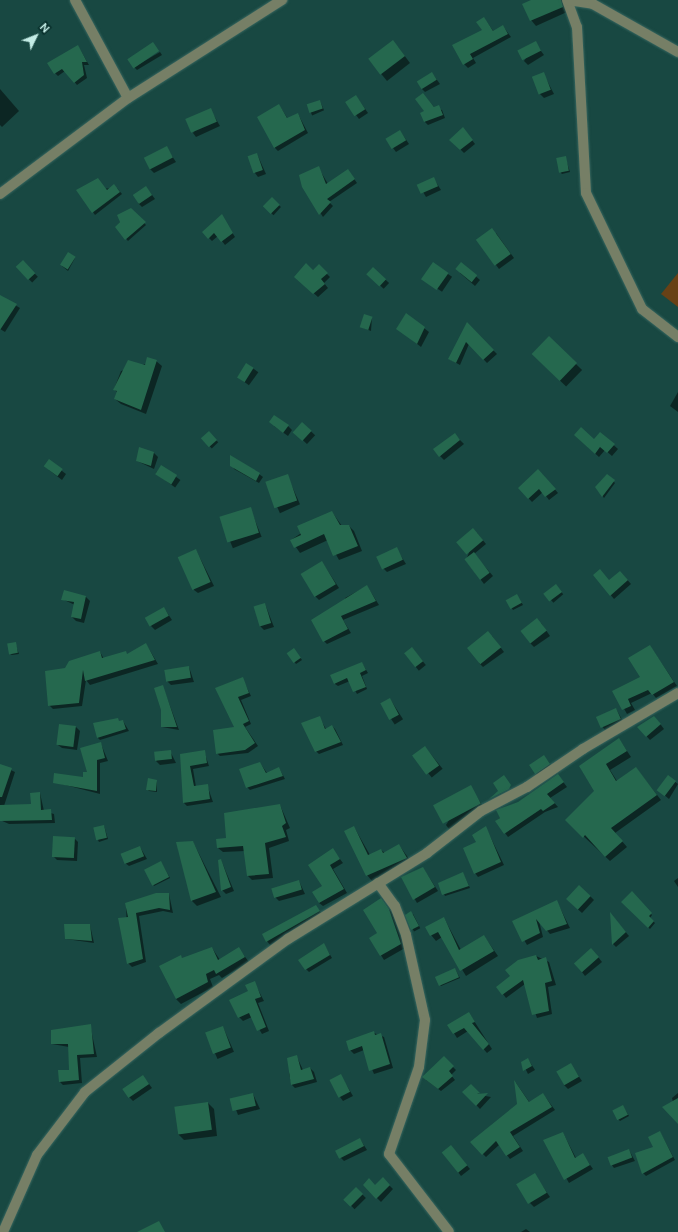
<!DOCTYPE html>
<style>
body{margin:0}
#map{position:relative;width:678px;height:1232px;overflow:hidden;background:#184842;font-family:"DM Sans",sans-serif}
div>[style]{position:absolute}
.green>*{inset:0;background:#684116}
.shadow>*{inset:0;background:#0007;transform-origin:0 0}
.building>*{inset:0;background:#25684e;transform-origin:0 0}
.roads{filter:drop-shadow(0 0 1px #37665f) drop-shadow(0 0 1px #37665f)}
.minor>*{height:10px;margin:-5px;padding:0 5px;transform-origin:5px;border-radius:5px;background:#767f66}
span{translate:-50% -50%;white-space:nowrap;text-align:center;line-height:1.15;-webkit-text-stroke:3px #052c28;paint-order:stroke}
.north{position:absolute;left:16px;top:16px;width:40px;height:40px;-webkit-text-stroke:3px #052c28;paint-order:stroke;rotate:47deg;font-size:11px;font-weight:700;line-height:16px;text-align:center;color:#c3ece5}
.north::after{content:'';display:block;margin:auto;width:14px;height:18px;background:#c3ece5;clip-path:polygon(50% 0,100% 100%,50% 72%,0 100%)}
</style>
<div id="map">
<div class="green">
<i style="clip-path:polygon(678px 273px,678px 307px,661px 294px)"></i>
</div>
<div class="shadow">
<i style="clip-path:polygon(533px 0,563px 0,567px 12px,536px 26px,531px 20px)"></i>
<i style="clip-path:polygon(484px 18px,494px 32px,503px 26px,511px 37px,473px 58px,476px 63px,468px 68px,464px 64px,483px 31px)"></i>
<i style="clip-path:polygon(535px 43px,544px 55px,528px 65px,524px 61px)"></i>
<i style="clip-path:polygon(78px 46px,89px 65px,84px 65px,87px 78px,77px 85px,65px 71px,58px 76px,55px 73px)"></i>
<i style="clip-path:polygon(398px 47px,410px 63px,387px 81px,369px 59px)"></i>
<i style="clip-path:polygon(160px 52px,162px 55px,137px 70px,134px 67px)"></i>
<i style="clip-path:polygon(432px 73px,440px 84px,425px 92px,421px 88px)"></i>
<i style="clip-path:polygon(543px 73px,554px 94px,544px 98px,540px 94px)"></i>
<i style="clip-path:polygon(0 89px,19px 111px,2px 127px,0 125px)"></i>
<i style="clip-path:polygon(423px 94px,435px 108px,442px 110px,445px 118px,428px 125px,425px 122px)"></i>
<i style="clip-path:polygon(356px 96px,368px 113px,359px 119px,356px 115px)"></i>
<i style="left:320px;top:101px;width:10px;height:13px;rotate:66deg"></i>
<i style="clip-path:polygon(279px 105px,288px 119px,298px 114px,308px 133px,278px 151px,275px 148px)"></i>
<i style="clip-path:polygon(210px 109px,220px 126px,196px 137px,193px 133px)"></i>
<i style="clip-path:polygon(400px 131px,409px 144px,396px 152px,393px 148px)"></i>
<i style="clip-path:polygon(466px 132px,475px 144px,464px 153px,451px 140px)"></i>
<i style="clip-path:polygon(166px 147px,176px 162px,154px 173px,150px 169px)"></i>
<i style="clip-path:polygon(257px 154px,266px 174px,258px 177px,255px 173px)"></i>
<i style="clip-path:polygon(565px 157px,570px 172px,562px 174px,561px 173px)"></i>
<i style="clip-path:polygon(318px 167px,328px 184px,348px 170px,357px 183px,329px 202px,333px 206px,323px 217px,303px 186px)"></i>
<i style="clip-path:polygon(434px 179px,441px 190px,426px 197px,419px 185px)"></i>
<i style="clip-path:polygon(146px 187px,155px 199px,142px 207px,138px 203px)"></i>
<i style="clip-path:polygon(117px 188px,122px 194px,95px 215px,78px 190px)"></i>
<i style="left:272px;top:199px;width:12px;height:11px;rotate:42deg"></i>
<i style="clip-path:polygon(131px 209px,146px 225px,128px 241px,116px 227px)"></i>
<i style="clip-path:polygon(222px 216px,235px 237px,225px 245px,218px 236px,212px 241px,209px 238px)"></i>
<i style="clip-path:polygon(496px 233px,514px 258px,499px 269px,496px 265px)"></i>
<i style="clip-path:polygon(75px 258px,68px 271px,62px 266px)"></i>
<i style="left:23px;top:262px;width:21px;height:8px;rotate:45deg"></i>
<i style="clip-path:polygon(461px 263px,480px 280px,475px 286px,460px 273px)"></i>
<i style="left:433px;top:264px;width:23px;height:18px;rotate:34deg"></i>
<i style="clip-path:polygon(319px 266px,330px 277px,324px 283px,328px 288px,318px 297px,299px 280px)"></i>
<i style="left:373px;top:268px;width:22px;height:8px;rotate:43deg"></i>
<i style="clip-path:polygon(0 296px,20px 308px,5px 332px,0 329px)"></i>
<i style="clip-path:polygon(406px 314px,429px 332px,421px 347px,397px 328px)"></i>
<i style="clip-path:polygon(372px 317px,371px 331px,361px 327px)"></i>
<i style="clip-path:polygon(467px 324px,497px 354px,487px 363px,469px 344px,460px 365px,449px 359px)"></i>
<i style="left:549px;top:338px;width:46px;height:23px;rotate:44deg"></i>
<i style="clip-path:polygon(156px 361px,162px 366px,146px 414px,121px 404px,115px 399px,118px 393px,114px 389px,121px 371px)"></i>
<i style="left:247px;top:364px;width:14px;height:16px;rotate:36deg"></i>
<i style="clip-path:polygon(678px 392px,678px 412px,670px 406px)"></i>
<i style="left:302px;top:423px;width:18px;height:12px;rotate:43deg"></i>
<i style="clip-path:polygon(274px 426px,288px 426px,292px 430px,288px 436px)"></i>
<i style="left:209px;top:433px;width:13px;height:9px;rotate:45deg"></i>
<i style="clip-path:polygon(600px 433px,618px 449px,612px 456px,605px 450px,599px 457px,579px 439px,594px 440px)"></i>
<i style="clip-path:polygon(458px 438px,464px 444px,444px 460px,440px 456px)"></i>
<i style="clip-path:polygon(154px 453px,158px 457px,154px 469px,137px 461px)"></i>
<i style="clip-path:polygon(230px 457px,259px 474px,263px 477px,259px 483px,234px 469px)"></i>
<i style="clip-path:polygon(49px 461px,66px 474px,62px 480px,49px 470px)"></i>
<i style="left:161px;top:466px;width:24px;height:9px;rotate:36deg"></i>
<i style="clip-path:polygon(542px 474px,558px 493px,549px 500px,543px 492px,532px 502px,519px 488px)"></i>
<i style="left:287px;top:475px;width:32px;height:22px;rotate:66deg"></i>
<i style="clip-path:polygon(607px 475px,615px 483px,604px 498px,596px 487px)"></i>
<i style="left:250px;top:508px;width:31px;height:31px;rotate:68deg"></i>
<i style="clip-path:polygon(332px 512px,342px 526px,349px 526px,354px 531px,362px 551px,339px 560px,328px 540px,300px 553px,291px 540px)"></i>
<i style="clip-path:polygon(477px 533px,486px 544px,474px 554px,493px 576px,484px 584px,466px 560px)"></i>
<i style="clip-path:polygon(396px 548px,406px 564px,387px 572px,383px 568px)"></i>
<i style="clip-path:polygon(196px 550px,214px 586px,198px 593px,194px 590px)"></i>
<i style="clip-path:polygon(322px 562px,339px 588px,319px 600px,315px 596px)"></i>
<i style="clip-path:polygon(594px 575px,609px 581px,623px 575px,631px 584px,614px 599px)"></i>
<i style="clip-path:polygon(367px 586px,379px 605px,343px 620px,351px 633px,327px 644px,324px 641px,347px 602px,345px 598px)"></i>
<i style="left:556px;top:586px;width:11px;height:13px;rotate:49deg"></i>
<i style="clip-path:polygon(86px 597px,90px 601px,84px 623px,76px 621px,72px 617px,75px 605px,62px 599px)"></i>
<i style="clip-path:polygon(518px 597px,523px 605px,513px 610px,507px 601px)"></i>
<i style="clip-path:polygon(265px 604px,274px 627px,264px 630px,260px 626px)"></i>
<i style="clip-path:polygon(164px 608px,172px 620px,155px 630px,151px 626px)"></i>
<i style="clip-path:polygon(541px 623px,550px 636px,534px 647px,530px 643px)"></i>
<i style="clip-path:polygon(492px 636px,504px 652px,483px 667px,479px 663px)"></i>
<i style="clip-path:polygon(15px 643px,19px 654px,12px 655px,10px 654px)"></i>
<i style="clip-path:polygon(146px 644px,158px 664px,90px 685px,86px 680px,82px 706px,53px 709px,49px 705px,66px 669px,100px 652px,104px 659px,128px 655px)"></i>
<i style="clip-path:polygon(650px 646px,677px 686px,656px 698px,652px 693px,631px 703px,635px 710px,627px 714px,614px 691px,641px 678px)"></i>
<i style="left:412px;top:648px;width:22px;height:9px;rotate:51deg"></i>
<i style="clip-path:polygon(295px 651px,302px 660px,296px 664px,288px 653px)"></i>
<i style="clip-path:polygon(362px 663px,368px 673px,362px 676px,367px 689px,357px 694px,350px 681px,338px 686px,335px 684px,332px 676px)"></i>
<i style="clip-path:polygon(189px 667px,194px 682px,171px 685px,167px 681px)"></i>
<i style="clip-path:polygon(242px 678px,251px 696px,241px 700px,251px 724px,245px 727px,258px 746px,248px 753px,220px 756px,217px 753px,236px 728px,217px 688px)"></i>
<i style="clip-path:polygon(164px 690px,179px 730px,162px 727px)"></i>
<i style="left:390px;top:699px;width:24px;height:10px;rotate:57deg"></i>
<i style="clip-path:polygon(616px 709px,624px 723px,606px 732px,597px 718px)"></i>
<i style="clip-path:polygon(319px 717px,326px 729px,332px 726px,335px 729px,343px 745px,319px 754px,316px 751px)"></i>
<i style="clip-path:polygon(123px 721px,129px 731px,100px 740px,97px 737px)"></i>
<i style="clip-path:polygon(658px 721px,664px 729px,650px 740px,638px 727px)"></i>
<i style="clip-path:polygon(76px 727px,80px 731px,77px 750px,62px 748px,58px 745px)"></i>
<i style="clip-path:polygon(619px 739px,631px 757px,610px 770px,617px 781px,636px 768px,661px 800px,615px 833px,627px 847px,610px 861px,566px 820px,595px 791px,580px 767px)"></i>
<i style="clip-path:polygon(101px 744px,108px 761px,100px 763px,100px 794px,54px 782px,84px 779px)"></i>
<i style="left:425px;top:747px;width:28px;height:14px;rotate:51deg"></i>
<i style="clip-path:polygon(170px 751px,176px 763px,160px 765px,156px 761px)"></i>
<i style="clip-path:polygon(204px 751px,209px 766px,193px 769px,196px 787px,207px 785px,213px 802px,187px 806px,184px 803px,181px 755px)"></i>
<i style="clip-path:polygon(547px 760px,553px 768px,539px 777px,536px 773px)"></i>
<i style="clip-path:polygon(260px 763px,267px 773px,279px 768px,285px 779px,250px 790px,247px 787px)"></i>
<i style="clip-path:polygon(0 765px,15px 772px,4px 806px,32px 805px,40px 793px,44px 811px,54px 814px,55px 823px,9px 824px,0 820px)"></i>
<i style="clip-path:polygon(669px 777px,678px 784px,669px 799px,663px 794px)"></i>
<i style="clip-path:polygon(561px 779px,567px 787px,550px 798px,558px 807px,545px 812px,508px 837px,496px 821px,519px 803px)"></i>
<i style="clip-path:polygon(157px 781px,157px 792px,149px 791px,147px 789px)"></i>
<i style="clip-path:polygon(470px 786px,484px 808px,449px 829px,446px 825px)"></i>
<i style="clip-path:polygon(280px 805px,290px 828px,286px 830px,289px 841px,269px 848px,273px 878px,252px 880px,248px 876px,245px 851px,223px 852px,218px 848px)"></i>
<i style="clip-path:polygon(104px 826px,108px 839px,99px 842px,98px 840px)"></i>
<i style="clip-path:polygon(354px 827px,370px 855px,381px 850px,385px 853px,399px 845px,412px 863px,372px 881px,367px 875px)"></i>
<i style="clip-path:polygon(486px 828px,504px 865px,478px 877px,475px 873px,477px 843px)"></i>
<i style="clip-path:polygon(74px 838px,78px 842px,77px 861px,57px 860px,53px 856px)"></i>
<i style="clip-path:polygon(193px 842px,221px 897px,197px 906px,192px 901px,177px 843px)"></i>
<i style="clip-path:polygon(140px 847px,147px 859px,129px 866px,125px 863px)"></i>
<i style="clip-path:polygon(333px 850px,343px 863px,333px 869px,347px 893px,323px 906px,319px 903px)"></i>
<i style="clip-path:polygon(221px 860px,234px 891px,226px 894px,222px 890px)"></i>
<i style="clip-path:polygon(162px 864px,170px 878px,154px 886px,153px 884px)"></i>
<i style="clip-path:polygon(423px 868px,438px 891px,417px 903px,402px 877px)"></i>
<i style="clip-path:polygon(463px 873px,470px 888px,445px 896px,439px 884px)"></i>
<i style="clip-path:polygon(678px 878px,678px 887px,674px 881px)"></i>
<i style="clip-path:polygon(299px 881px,305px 894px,279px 901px,275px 897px)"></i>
<i style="clip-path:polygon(632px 893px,652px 915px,650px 918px,655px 923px,650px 929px,622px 902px)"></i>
<i style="clip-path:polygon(169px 894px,173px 913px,163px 911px,139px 916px,146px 962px,132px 967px,128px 963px,126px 904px)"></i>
<i style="clip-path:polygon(590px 896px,594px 900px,582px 913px,571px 903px)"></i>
<i style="clip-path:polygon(557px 902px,570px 928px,550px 934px,539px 921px,543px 937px,527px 945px,513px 921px)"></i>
<i style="clip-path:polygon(385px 904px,393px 914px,405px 948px,384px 960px,370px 938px,378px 933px)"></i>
<i style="clip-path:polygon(316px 907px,323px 915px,270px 945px,267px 941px)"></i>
<i style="left:413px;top:914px;width:16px;height:7px;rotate:63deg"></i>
<i style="clip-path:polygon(613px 917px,629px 936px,616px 947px,613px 944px)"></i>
<i style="clip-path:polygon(444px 918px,461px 950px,484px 936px,498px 956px,466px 976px,442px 937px,436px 941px,431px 935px)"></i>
<i style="clip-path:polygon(90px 925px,94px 943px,66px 939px)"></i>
<i style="clip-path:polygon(212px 948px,220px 960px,239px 949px,249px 962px,222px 978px,219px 975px,210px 979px,213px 987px,181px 1004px,176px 999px,180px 956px,183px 959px)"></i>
<i style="clip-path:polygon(326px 948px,332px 958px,309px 972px,306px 969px)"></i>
<i style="clip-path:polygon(595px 953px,602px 962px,585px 976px,582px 972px)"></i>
<i style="clip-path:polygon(536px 956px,549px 962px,556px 985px,548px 987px,552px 1014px,537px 1018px,525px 984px,506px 998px,503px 994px)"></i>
<i style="clip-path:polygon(455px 969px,460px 978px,441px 986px,439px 984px)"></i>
<i style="clip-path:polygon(254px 982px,264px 1001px,258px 1003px,269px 1031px,262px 1034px,252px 1017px,243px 1021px,239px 1017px)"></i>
<i style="clip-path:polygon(469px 1013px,492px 1049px,487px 1053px,468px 1031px,457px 1038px,449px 1025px)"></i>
<i style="clip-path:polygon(90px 1025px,97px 1057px,80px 1058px,82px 1083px,63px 1085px,60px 1082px,70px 1071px,69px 1047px,52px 1044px)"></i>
<i style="left:223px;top:1027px;width:27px;height:18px;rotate:66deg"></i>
<i style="clip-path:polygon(374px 1033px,384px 1037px,393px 1068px,374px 1074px,364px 1050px,354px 1054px,350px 1050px)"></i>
<i style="clip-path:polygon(297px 1057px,303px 1070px,310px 1068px,314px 1072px,317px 1082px,295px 1088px,292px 1085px,289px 1074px)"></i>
<i style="clip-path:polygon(444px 1058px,456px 1070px,451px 1075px,455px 1080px,441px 1091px,426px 1080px)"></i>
<i style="clip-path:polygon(528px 1059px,535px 1070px,528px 1074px,522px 1062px)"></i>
<i style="clip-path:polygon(571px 1065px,582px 1081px,568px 1089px,564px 1085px)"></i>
<i style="clip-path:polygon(341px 1076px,353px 1096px,343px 1101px,340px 1097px)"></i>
<i style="clip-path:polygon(146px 1080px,152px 1088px,133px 1101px,129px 1097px)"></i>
<i style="clip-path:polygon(516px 1083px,530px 1103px,543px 1094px,555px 1110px,513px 1136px,523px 1151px,510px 1159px,499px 1145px,486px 1157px,471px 1142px,518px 1105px)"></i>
<i style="clip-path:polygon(471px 1085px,480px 1095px,491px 1097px,480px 1109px,464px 1092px)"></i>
<i style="clip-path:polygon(678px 1093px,678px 1122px,672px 1098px)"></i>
<i style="clip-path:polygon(253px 1094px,260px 1109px,238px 1115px,232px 1099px)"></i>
<i style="clip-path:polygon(208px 1103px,214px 1109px,217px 1136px,184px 1140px,178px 1134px)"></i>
<i style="clip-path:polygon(624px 1108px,629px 1116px,620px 1121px,618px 1119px)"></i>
<i style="clip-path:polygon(660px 1132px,675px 1160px,646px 1176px,643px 1173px)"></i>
<i style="clip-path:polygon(563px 1133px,576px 1158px,583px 1155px,593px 1169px,569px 1183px,545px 1141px)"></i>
<i style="clip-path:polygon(360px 1139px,367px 1150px,344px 1161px,340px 1157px)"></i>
<i style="clip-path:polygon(454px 1150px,470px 1169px,461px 1176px,458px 1172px)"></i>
<i style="clip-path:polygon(629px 1150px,635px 1161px,614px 1168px,611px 1164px)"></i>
<i style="clip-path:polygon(535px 1175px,550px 1197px,534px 1207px,530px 1203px)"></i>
<i style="clip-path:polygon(383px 1179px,393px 1189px,381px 1202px,364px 1185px,376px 1186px)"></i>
<i style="left:356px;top:1188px;width:14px;height:16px;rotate:45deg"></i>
<i style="clip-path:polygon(526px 1229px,530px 1232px,521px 1232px)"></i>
</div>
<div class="building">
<i style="clip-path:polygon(531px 0,561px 0,563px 7px,530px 21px,522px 4px)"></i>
<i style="clip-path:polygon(484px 17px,493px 31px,503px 25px,508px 34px,470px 54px,473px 59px,463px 65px,452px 45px,482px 30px,476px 22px)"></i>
<i style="left:393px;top:40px;width:20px;height:31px;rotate:53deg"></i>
<i style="left:536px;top:41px;width:11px;height:21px;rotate:63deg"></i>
<i style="left:153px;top:42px;width:11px;height:31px;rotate:56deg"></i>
<i style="clip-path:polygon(78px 45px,87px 62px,82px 62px,84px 75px,74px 83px,62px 69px,54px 74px,47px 63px)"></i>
<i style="left:432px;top:72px;width:9px;height:18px;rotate:58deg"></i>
<i style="left:544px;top:72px;width:19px;height:13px;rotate:69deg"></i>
<i style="clip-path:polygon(423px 93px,434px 107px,439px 105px,443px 115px,424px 122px,420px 113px,424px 111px,415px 99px)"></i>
<i style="left:356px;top:95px;width:17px;height:13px;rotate:57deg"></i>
<i style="left:320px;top:100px;width:9px;height:14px;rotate:72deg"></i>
<i style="clip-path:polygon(279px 104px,287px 118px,298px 113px,305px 130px,274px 148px,257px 117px)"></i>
<i style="left:211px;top:108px;width:15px;height:28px;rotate:67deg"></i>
<i style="clip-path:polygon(463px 127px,473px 140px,460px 150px,449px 140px)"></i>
<i style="left:400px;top:130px;width:12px;height:17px;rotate:59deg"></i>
<i style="left:167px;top:146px;width:13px;height:26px;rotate:63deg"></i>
<i style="left:257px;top:153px;width:18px;height:10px;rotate:71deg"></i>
<i style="left:566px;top:156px;width:15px;height:10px;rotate:79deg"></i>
<i style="clip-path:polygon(319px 166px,326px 184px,348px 169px,355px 179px,327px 199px,331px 202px,319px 215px,302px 187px,299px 175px)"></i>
<i style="left:434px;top:177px;width:10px;height:19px;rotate:66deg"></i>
<i style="clip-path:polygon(98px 178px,107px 190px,114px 184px,120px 192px,92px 213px,76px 190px)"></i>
<i style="left:146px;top:186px;width:11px;height:16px;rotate:56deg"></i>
<i style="left:272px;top:197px;width:11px;height:13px;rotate:45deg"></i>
<i style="clip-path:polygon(131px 208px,146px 222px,125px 240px,115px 227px,120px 222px,117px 215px)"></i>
<i style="clip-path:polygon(222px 214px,233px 233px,221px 242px,214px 233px,208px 239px,202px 232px)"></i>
<i style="left:492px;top:228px;width:32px;height:20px;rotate:54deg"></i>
<i style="left:68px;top:252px;width:9px;height:15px;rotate:32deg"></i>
<i style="left:23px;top:260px;width:18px;height:10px;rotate:47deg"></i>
<i style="left:433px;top:262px;width:19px;height:21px;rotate:35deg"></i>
<i style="left:461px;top:262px;width:21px;height:9px;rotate:39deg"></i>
<i style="clip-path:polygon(306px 263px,313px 270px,319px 264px,328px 273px,321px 279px,325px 284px,313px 294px,294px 277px)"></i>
<i style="left:373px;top:267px;width:18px;height:10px;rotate:43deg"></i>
<i style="clip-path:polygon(0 295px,17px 304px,0 330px)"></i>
<i style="clip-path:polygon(406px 313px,425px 327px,417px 344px,396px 329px)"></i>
<i style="left:364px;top:314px;width:9px;height:14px;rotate:18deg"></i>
<i style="clip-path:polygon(467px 322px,494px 350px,483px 360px,466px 342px,456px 363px,448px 359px)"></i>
<i style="left:549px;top:336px;width:39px;height:25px;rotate:44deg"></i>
<i style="clip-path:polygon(147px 357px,157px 360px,141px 410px,114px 399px,117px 391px,113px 390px,128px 360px,145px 365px)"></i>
<i style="left:246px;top:363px;width:9px;height:17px;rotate:32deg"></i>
<i style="clip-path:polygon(274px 415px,289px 425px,283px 433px,269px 422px)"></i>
<i style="left:302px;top:422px;width:13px;height:14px;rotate:42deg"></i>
<i style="clip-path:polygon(581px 427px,594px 439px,600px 432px,615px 444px,607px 453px,600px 447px,595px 454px,574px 435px)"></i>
<i style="left:209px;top:431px;width:12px;height:11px;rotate:48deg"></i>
<i style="clip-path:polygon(455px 433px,460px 440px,439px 457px,433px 449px)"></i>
<i style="clip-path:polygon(139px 447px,154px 452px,151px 466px,136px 461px)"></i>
<i style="clip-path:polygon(230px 455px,260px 473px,256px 481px,230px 466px)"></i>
<i style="left:49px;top:459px;width:17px;height:9px;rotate:36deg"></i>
<i style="left:161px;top:465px;width:19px;height:11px;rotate:32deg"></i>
<i style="clip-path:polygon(538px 469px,556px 489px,545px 497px,539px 489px,528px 499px,518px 488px)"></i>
<i style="left:288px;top:474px;width:28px;height:24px;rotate:71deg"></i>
<i style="clip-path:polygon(607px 474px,615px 480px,602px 497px,595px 487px)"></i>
<i style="left:251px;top:507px;width:27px;height:33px;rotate:73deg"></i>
<i style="clip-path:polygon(332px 511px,340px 525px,349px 525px,358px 546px,333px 556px,324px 534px,294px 548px,290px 540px,301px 535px,297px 526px)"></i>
<i style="left:473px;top:528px;width:16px;height:22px;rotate:50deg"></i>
<i style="left:397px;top:547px;width:14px;height:23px;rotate:65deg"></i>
<i style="left:196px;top:549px;width:36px;height:20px;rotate:66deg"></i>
<i style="left:474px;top:552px;width:26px;height:12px;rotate:53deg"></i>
<i style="left:322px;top:561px;width:27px;height:25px;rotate:59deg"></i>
<i style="clip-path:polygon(600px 569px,609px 580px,620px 571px,628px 580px,610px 596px,593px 575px)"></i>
<i style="left:556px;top:584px;width:10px;height:16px;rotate:53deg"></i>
<i style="clip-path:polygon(367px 585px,376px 601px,341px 616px,348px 629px,323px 642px,311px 620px)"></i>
<i style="clip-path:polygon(64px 590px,86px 596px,81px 619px,71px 617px,74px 602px,61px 600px)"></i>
<i style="left:517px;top:594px;width:10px;height:13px;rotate:61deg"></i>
<i style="left:265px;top:603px;width:21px;height:12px;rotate:73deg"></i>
<i style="left:164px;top:607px;width:10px;height:22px;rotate:61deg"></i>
<i style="left:537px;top:618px;width:16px;height:21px;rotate:52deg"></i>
<i style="left:488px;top:631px;width:21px;height:27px;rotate:51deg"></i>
<i style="left:16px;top:642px;width:11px;height:9px;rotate:80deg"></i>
<i style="clip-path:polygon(146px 643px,155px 660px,85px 681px,83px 670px,79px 703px,48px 706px,45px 671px,65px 668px,69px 661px,100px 651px,102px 658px,126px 651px,127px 654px)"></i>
<i style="clip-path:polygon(650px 645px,674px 682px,652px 695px,648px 690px,628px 699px,631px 706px,622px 710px,612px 691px,640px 677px,628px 658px)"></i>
<i style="left:412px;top:647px;width:18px;height:10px;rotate:52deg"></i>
<i style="left:294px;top:648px;width:12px;height:9px;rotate:55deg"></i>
<i style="clip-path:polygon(362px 662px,366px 670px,360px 673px,366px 687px,353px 692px,347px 678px,334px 684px,330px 675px)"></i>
<i style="left:189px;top:666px;width:12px;height:25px;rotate:81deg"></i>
<i style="clip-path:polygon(243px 677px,249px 693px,238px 697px,249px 721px,243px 724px,255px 743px,245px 750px,216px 754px,213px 730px,234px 727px,215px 688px)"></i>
<i style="clip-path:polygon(163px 685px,177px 727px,161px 727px,161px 710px,154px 688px)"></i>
<i style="left:390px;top:698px;width:19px;height:11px;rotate:62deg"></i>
<i style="left:616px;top:708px;width:12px;height:22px;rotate:66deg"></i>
<i style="clip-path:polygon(320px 716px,325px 729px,332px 725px,341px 742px,315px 752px,301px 723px)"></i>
<i style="clip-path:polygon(654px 716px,661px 724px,646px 737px,637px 727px)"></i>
<i style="clip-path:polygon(118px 718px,119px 721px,123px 720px,126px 729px,97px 738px,93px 723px)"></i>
<i style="left:59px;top:724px;width:17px;height:21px;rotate:7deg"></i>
<i style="clip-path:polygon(619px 738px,627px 751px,606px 764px,616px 781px,636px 767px,657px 795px,611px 828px,623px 841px,605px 857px,585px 835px,583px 838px,565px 820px,594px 791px,579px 766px)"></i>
<i style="clip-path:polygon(101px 742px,105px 758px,97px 760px,97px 791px,53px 783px,54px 773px,83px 777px,83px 772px,87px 772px,80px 748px)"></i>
<i style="left:425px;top:746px;width:24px;height:16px;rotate:54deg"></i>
<i style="left:171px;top:750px;width:9px;height:17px;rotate:84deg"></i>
<i style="clip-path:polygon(205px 750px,207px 763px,190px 766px,194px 786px,208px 784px,210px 799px,183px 803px,180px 754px)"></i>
<i style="left:544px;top:755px;width:11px;height:18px;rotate:56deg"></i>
<i style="clip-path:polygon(260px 762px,266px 773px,279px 767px,283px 776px,246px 788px,239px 769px)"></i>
<i style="clip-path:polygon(0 764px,12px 768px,2px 797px,0 797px)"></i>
<i style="clip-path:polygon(558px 774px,564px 782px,547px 794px,555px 803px,543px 811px,541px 809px,504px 834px,495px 821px,500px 818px,496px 810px,518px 802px)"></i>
<i style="clip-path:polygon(504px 775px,511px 785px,509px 789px,489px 799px,498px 791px,493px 783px)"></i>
<i style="left:668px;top:775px;width:10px;height:19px;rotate:37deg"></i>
<i style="clip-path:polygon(148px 778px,157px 780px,156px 791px,146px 790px)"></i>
<i style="left:471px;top:785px;width:21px;height:43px;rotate:62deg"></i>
<i style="clip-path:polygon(40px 792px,41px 810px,51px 809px,52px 820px,0 821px,0 805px,31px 804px,30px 793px)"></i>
<i style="clip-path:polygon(280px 804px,286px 823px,282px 826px,286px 837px,265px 843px,269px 874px,247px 876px,243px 846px,217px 848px,216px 839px,226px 838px,224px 813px)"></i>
<i style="left:104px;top:825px;width:13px;height:11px;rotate:77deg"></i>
<i style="clip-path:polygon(354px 826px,368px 855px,381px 849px,383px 853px,399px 844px,407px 858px,366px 876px,344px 831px)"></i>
<i style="clip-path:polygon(486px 826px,501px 862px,474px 874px,463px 848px,476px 842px,472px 835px)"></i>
<i style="left:53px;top:836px;width:22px;height:21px;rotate:3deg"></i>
<i style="clip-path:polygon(193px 841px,216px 892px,191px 901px,176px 842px)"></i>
<i style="left:140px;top:846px;width:11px;height:21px;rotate:68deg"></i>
<i style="clip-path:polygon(333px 848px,340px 859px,330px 865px,344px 889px,319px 903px,312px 892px,322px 886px,308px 865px)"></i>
<i style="clip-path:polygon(221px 859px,231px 887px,221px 891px,218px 860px)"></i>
<i style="left:161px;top:861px;width:18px;height:19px;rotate:63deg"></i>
<i style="clip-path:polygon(423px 867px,435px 887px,413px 900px,401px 877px)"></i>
<i style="clip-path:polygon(463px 872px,469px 886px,442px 895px,438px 883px)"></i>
<i style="left:299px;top:880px;width:10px;height:29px;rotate:73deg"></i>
<i style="left:579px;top:885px;width:16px;height:19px;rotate:43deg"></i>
<i style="clip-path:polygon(632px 891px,652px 913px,649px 916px,654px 921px,648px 928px,621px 902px)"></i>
<i style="clip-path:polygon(156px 893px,169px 893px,170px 910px,159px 908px,136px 913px,143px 959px,127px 964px,118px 918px,128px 917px,125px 903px)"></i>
<i style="clip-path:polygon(381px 898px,389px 909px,401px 944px,380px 956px,369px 938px,377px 933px,363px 910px)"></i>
<i style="clip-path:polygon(557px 900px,567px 924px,546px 931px,536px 919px,540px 933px,522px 942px,512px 921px)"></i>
<i style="clip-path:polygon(316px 905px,320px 911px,266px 942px,262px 934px)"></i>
<i style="clip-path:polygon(411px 911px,419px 926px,411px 930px,405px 915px)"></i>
<i style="clip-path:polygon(610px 912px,626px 932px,612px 945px)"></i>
<i style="clip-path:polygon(444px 917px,459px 950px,484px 935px,494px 951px,460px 971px,438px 932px,430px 936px,425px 927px)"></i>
<i style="clip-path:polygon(64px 924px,90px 924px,92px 941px,65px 939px)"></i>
<i style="clip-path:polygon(324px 943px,330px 955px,305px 970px,298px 960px)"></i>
<i style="clip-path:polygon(212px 947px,218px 960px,239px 947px,245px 957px,216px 974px,214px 970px,206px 974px,208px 982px,176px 999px,159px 966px,181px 955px,182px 958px)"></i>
<i style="left:591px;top:948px;width:12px;height:23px;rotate:48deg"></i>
<i style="clip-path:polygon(536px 955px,538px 960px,546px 957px,552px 981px,545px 983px,549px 1011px,532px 1015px,523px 980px,502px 995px,496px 987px,510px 976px,505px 970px,518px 960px)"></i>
<i style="left:455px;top:968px;width:10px;height:22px;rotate:66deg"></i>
<i style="clip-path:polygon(255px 981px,261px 997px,255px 999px,266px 1027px,257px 1031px,249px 1013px,238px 1018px,229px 1000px,248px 991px,245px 985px)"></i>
<i style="clip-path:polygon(469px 1012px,475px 1022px,472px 1023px,489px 1044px,483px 1050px,464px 1028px,453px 1034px,447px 1025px)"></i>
<i style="clip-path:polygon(91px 1024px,94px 1054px,77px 1055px,79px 1080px,59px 1082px,58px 1070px,69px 1070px,68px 1044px,51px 1044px,51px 1030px)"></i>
<i style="left:223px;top:1026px;width:23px;height:19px;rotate:70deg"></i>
<i style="clip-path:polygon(374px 1031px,375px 1035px,381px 1033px,390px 1064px,369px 1071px,362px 1046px,349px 1051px,346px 1041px)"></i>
<i style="clip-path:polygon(297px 1055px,301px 1070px,310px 1067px,314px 1079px,291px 1085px,287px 1058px)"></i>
<i style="clip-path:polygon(444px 1056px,454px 1066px,449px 1071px,453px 1076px,438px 1089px,422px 1077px)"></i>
<i style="clip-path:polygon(528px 1058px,532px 1066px,523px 1071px,521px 1062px)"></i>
<i style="left:571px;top:1063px;width:16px;height:17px;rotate:60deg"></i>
<i style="left:341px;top:1074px;width:20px;height:13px;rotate:63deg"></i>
<i style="left:143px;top:1075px;width:11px;height:25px;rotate:56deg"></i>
<i style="clip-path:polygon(514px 1080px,529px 1102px,543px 1093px,552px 1107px,510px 1132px,520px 1147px,506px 1156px,496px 1141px,482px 1155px,470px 1142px,517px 1104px)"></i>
<i style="clip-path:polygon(471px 1084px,480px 1093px,477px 1094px,488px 1093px,476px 1106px,462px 1092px)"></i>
<i style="left:253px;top:1093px;width:13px;height:24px;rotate:77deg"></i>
<i style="clip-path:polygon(678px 1098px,678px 1124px,662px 1107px)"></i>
<i style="left:208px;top:1102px;width:28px;height:34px;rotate:82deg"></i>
<i style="left:623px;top:1105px;width:11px;height:12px;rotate:63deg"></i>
<i style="clip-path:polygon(660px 1131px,673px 1157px,642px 1174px,635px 1153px,653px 1147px,648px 1137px)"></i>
<i style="clip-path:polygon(563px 1132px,575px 1158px,583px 1153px,590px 1165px,564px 1180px,543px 1140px)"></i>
<i style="left:360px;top:1138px;width:9px;height:28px;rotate:63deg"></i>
<i style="left:451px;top:1145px;width:26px;height:12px;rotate:51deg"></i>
<i style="left:629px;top:1149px;width:9px;height:23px;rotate:69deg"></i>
<i style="left:535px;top:1173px;width:23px;height:22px;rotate:59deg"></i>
<i style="clip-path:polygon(383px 1177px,390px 1185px,376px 1199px,363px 1185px,369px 1178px,375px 1185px)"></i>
<i style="left:356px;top:1187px;width:10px;height:18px;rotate:45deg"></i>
<i style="clip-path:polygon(159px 1221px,165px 1232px,137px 1232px)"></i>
</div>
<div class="roads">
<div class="minor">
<i style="left:75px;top:0;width:111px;rotate:61.6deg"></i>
<i style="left:567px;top:0;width:29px;rotate:70deg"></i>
<i style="left:577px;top:27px;width:166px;rotate:86.9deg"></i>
<i style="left:586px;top:193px;width:129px;rotate:64.2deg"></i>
<i style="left:642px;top:309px;width:46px;rotate:37.9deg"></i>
<i style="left:568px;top:0;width:25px;rotate:9deg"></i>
<i style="left:593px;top:4px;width:98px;rotate:29.5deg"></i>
<i style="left:0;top:194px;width:160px;rotate:-36.9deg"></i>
<i style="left:128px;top:98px;width:183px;rotate:-32.5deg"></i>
<i style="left:378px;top:883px;width:29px;rotate:54deg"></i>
<i style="left:395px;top:906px;width:31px;rotate:69deg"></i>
<i style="left:406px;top:935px;width:87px;rotate:77.4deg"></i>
<i style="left:425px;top:1020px;width:47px;rotate:97.3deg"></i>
<i style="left:419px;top:1067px;width:92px;rotate:109deg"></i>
<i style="left:389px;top:1154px;width:98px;rotate:52.4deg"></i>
<i style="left:3px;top:1232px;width:84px;rotate:-66.2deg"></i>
<i style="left:37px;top:1155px;width:79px;rotate:-52.7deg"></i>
<i style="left:85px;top:1092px;width:95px;rotate:-38.6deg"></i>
<i style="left:159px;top:1033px;width:160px;rotate:-36.1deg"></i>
<i style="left:288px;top:939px;width:163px;rotate:-31.7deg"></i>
<i style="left:427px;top:853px;width:68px;rotate:-37.9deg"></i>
<i style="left:481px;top:811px;width:52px;rotate:-27.6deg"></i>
<i style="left:527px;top:787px;width:68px;rotate:-34.2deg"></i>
<i style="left:583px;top:749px;width:110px;rotate:-30.5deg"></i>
</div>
</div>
<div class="north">N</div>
</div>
